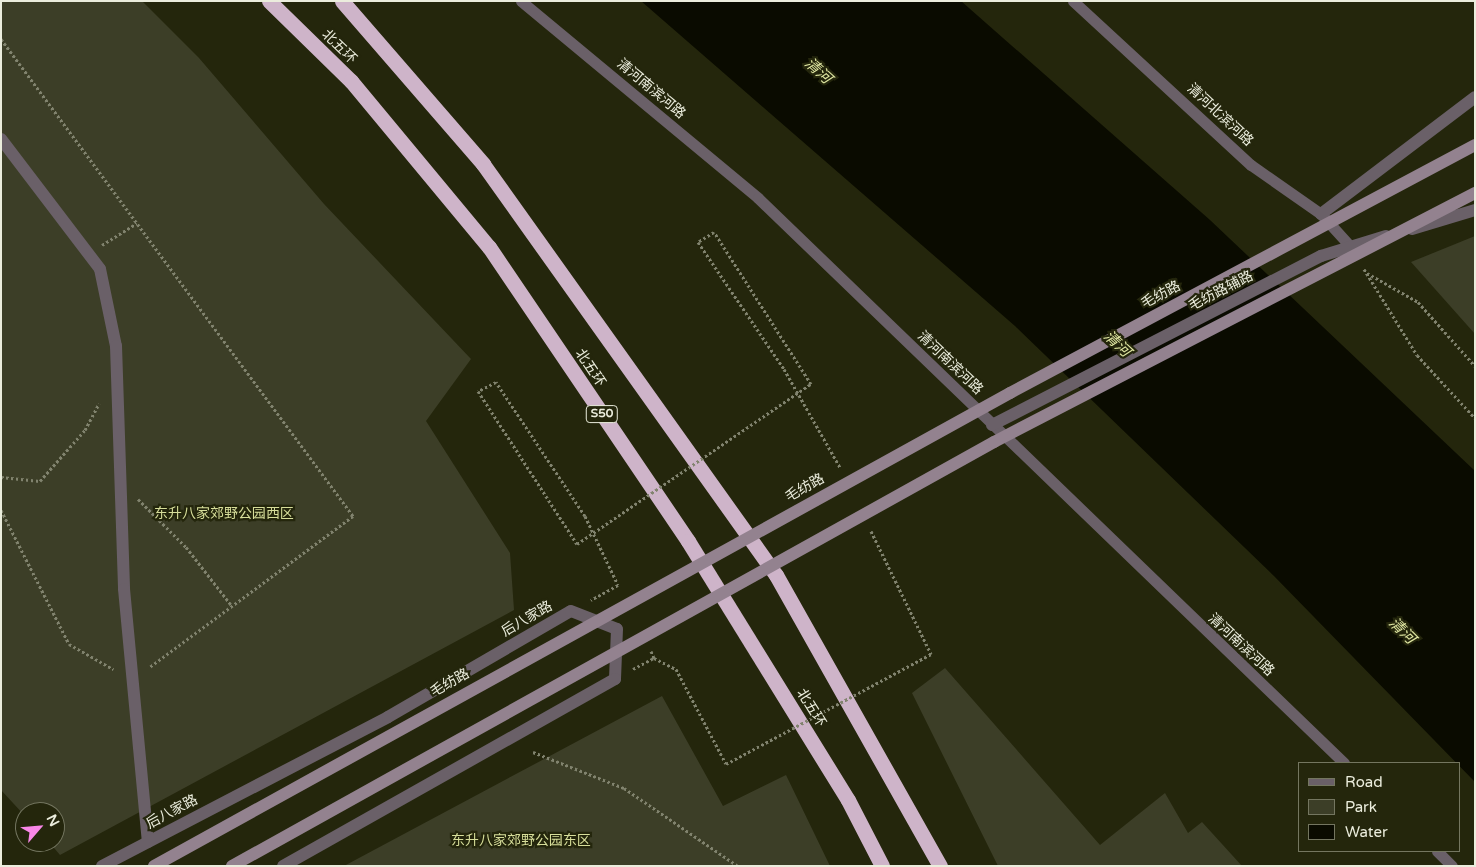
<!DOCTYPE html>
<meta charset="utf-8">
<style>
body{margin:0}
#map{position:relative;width:1476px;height:867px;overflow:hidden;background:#24260c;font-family:"Varela Round","Noto Sans SC",sans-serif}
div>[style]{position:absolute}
.green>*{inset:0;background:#3c3e27}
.water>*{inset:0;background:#0a0b00}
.path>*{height:3px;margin-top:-1.5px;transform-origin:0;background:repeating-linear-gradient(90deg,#81836e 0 2.5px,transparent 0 5px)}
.service>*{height:11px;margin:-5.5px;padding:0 5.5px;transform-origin:5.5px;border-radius:5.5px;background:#6a6068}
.minor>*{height:12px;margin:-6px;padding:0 6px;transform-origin:6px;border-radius:6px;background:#6a6068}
.motorway>*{height:15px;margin:-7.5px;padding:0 7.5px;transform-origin:7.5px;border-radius:7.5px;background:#ceb4c9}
.path-bridge>*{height:3px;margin-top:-1.5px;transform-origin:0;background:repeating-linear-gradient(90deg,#81836e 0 2.5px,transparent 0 5px)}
.secondary-bridge>*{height:12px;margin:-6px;padding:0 6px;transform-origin:6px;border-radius:6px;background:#93828f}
span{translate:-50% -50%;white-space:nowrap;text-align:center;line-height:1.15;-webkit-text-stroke:4.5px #24260c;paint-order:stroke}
.shield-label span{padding:1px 4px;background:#24260c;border:1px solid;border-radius:4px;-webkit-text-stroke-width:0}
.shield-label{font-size:12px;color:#ebeddd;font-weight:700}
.street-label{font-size:14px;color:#ebeddd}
.park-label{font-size:14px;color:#d7de9a}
.water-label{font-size:15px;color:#e2e9a4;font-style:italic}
.frame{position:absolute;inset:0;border:2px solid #ebeddd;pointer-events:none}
.legend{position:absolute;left:1298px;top:762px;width:162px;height:90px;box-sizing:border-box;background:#24260c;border:1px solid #747660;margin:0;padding:6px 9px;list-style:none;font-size:15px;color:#ebeddd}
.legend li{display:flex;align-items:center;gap:10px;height:25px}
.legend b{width:25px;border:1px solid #747660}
.north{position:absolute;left:15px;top:802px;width:50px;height:50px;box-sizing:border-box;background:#24260c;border:1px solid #747660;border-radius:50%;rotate:63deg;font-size:14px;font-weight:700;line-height:20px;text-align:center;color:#ebeddd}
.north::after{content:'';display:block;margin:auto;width:18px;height:22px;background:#f987e8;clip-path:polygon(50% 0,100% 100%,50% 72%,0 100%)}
</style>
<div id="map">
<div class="green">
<i style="clip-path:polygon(1px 1px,142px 1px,199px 58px,324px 204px,471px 359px,426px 421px,510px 553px,514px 610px,60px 855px,49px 842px,55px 842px,55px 812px,25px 812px,25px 816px,1px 790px)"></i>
<i style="clip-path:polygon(1475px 236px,1475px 334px,1411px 262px)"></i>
<i style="clip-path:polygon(945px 668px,1100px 845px,1165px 793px,1188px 833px,1202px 822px,1242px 866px,998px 866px,912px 693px)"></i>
<i style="clip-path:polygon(662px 696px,723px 806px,786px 775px,830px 866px,344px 866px)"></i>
</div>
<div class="water">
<i style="clip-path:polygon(641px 1px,961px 1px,1210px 220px,1475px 471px,1475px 782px,1274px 576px,1015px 326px)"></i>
</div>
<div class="path">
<i style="left:1px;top:39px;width:593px;rotate:53.57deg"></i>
<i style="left:353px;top:516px;width:253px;rotate:143.4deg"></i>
<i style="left:102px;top:245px;width:41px;rotate:-32.2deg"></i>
<i style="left:1364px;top:269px;width:101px;rotate:58.4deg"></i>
<i style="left:1417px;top:355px;width:86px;rotate:47.4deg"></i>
<i style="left:1367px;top:273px;width:59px;rotate:29.6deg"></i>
<i style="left:1418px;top:302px;width:86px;rotate:48.3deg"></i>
<i style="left:784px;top:369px;width:113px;rotate:60.3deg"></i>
<i style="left:1px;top:477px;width:39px;rotate:6deg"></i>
<i style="left:40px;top:481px;width:68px;rotate:-48.6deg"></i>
<i style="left:85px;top:430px;width:30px;rotate:-62deg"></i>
<i style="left:138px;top:499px;width:68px;rotate:45deg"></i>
<i style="left:186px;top:547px;width:75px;rotate:52.1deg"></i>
<i style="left:1px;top:510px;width:150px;rotate:63.1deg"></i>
<i style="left:69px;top:644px;width:51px;rotate:29.6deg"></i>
<i style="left:585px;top:516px;width:76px;rotate:64.4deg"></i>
<i style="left:618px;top:585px;width:31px;rotate:151deg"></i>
<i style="left:871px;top:531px;width:137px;rotate:64deg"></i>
<i style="left:651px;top:651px;width:8px;rotate:67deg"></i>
<i style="left:654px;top:658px;width:25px;rotate:27deg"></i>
<i style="left:676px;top:669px;width:107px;rotate:62.2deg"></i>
<i style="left:633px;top:669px;width:24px;rotate:-28deg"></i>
<i style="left:533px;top:752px;width:98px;rotate:21.6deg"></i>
<i style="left:624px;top:788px;width:138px;rotate:34.4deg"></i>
</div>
<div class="service">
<i style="left:521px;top:1px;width:308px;rotate:39.7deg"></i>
<i style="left:758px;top:198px;width:814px;rotate:43.95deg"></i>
<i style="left:1073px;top:1px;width:242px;rotate:42.7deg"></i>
<i style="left:1251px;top:165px;width:85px;rotate:35deg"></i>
<i style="left:1321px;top:214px;width:43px;rotate:47.8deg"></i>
<i style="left:1437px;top:851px;width:21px;rotate:45deg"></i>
</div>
<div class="minor">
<i style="left:1px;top:139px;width:163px;rotate:52.7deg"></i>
<i style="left:100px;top:269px;width:79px;rotate:78.3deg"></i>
<i style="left:116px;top:346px;width:243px;rotate:88.1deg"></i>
<i style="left:124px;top:589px;width:254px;rotate:84.6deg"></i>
<i style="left:1321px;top:214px;width:193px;rotate:-37.2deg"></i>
<i style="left:1412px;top:229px;width:66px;rotate:-16.8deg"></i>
<i style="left:992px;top:425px;width:370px;rotate:-27.2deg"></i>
<i style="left:1321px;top:256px;width:68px;rotate:-17.1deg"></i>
<i style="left:102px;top:866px;width:322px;rotate:-27.5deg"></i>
<i style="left:388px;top:717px;width:211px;rotate:-30.1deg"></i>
<i style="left:571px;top:611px;width:49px;rotate:21.4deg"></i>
<i style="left:617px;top:629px;width:50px;rotate:92.3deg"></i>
<i style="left:615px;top:679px;width:381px;rotate:150.6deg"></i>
</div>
<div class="motorway">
<i style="left:269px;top:1px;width:115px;rotate:44.3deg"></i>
<i style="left:351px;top:81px;width:216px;rotate:50.3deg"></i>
<i style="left:489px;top:247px;width:355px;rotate:55.9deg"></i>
<i style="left:688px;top:541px;width:304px;rotate:58.3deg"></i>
<i style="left:848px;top:800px;width:74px;rotate:62.7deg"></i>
<i style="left:342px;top:1px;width:216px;rotate:49.1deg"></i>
<i style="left:483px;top:164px;width:505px;rotate:54.52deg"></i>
<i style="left:776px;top:575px;width:334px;rotate:60.6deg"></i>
</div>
<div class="path-bridge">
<i style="left:585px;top:516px;width:161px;rotate:-123.6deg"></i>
<i style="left:496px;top:382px;width:20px;rotate:153deg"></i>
<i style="left:478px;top:391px;width:182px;rotate:57.1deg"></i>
<i style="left:577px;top:544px;width:283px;rotate:-34.4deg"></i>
<i style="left:811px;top:384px;width:180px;rotate:-122.5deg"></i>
<i style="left:714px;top:232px;width:19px;rotate:148deg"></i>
<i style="left:698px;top:242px;width:153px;rotate:55.9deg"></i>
<i style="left:726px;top:764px;width:233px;rotate:-28.2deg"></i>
</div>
<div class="secondary-bridge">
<i style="left:154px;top:866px;width:978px;rotate:-28.92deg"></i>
<i style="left:1010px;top:393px;width:527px;rotate:-28.07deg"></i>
<i style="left:232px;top:866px;width:872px;rotate:-29.09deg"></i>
<i style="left:994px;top:442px;width:542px;rotate:-27.37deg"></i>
</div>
<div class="shield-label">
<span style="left:602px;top:414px">S50</span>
</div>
<div class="street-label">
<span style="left:339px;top:47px;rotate:44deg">北五环</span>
<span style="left:651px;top:89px;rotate:40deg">清河南滨河路</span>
<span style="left:1220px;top:115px;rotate:43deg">清河北滨河路</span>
<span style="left:1221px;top:291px;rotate:-27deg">毛纺路辅路</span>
<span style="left:1161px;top:295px;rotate:-28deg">毛纺路</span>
<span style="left:950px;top:363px;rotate:44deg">清河南滨河路</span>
<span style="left:590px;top:368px;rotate:56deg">北五环</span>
<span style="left:805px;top:488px;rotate:-29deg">毛纺路</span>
<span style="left:527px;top:619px;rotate:-30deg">后八家路</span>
<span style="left:1241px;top:645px;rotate:43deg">清河南滨河路</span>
<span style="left:450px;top:683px;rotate:-29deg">毛纺路</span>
<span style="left:811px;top:708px;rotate:58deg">北五环</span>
<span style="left:172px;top:812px;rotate:-28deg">后八家路</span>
</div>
<div class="park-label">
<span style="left:224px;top:514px">东升八家郊野公园西区</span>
<span style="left:521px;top:841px">东升八家郊野公园东区</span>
</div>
<div class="water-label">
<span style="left:818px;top:71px;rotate:42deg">清河</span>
<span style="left:1117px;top:344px;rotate:43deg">清河</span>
<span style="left:1402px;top:631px;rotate:45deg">清河</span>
</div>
<div class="frame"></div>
<ul class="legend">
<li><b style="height:6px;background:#6a6068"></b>Road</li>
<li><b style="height:14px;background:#3c3e27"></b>Park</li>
<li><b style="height:14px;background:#0a0b00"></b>Water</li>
</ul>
<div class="north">N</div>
</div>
